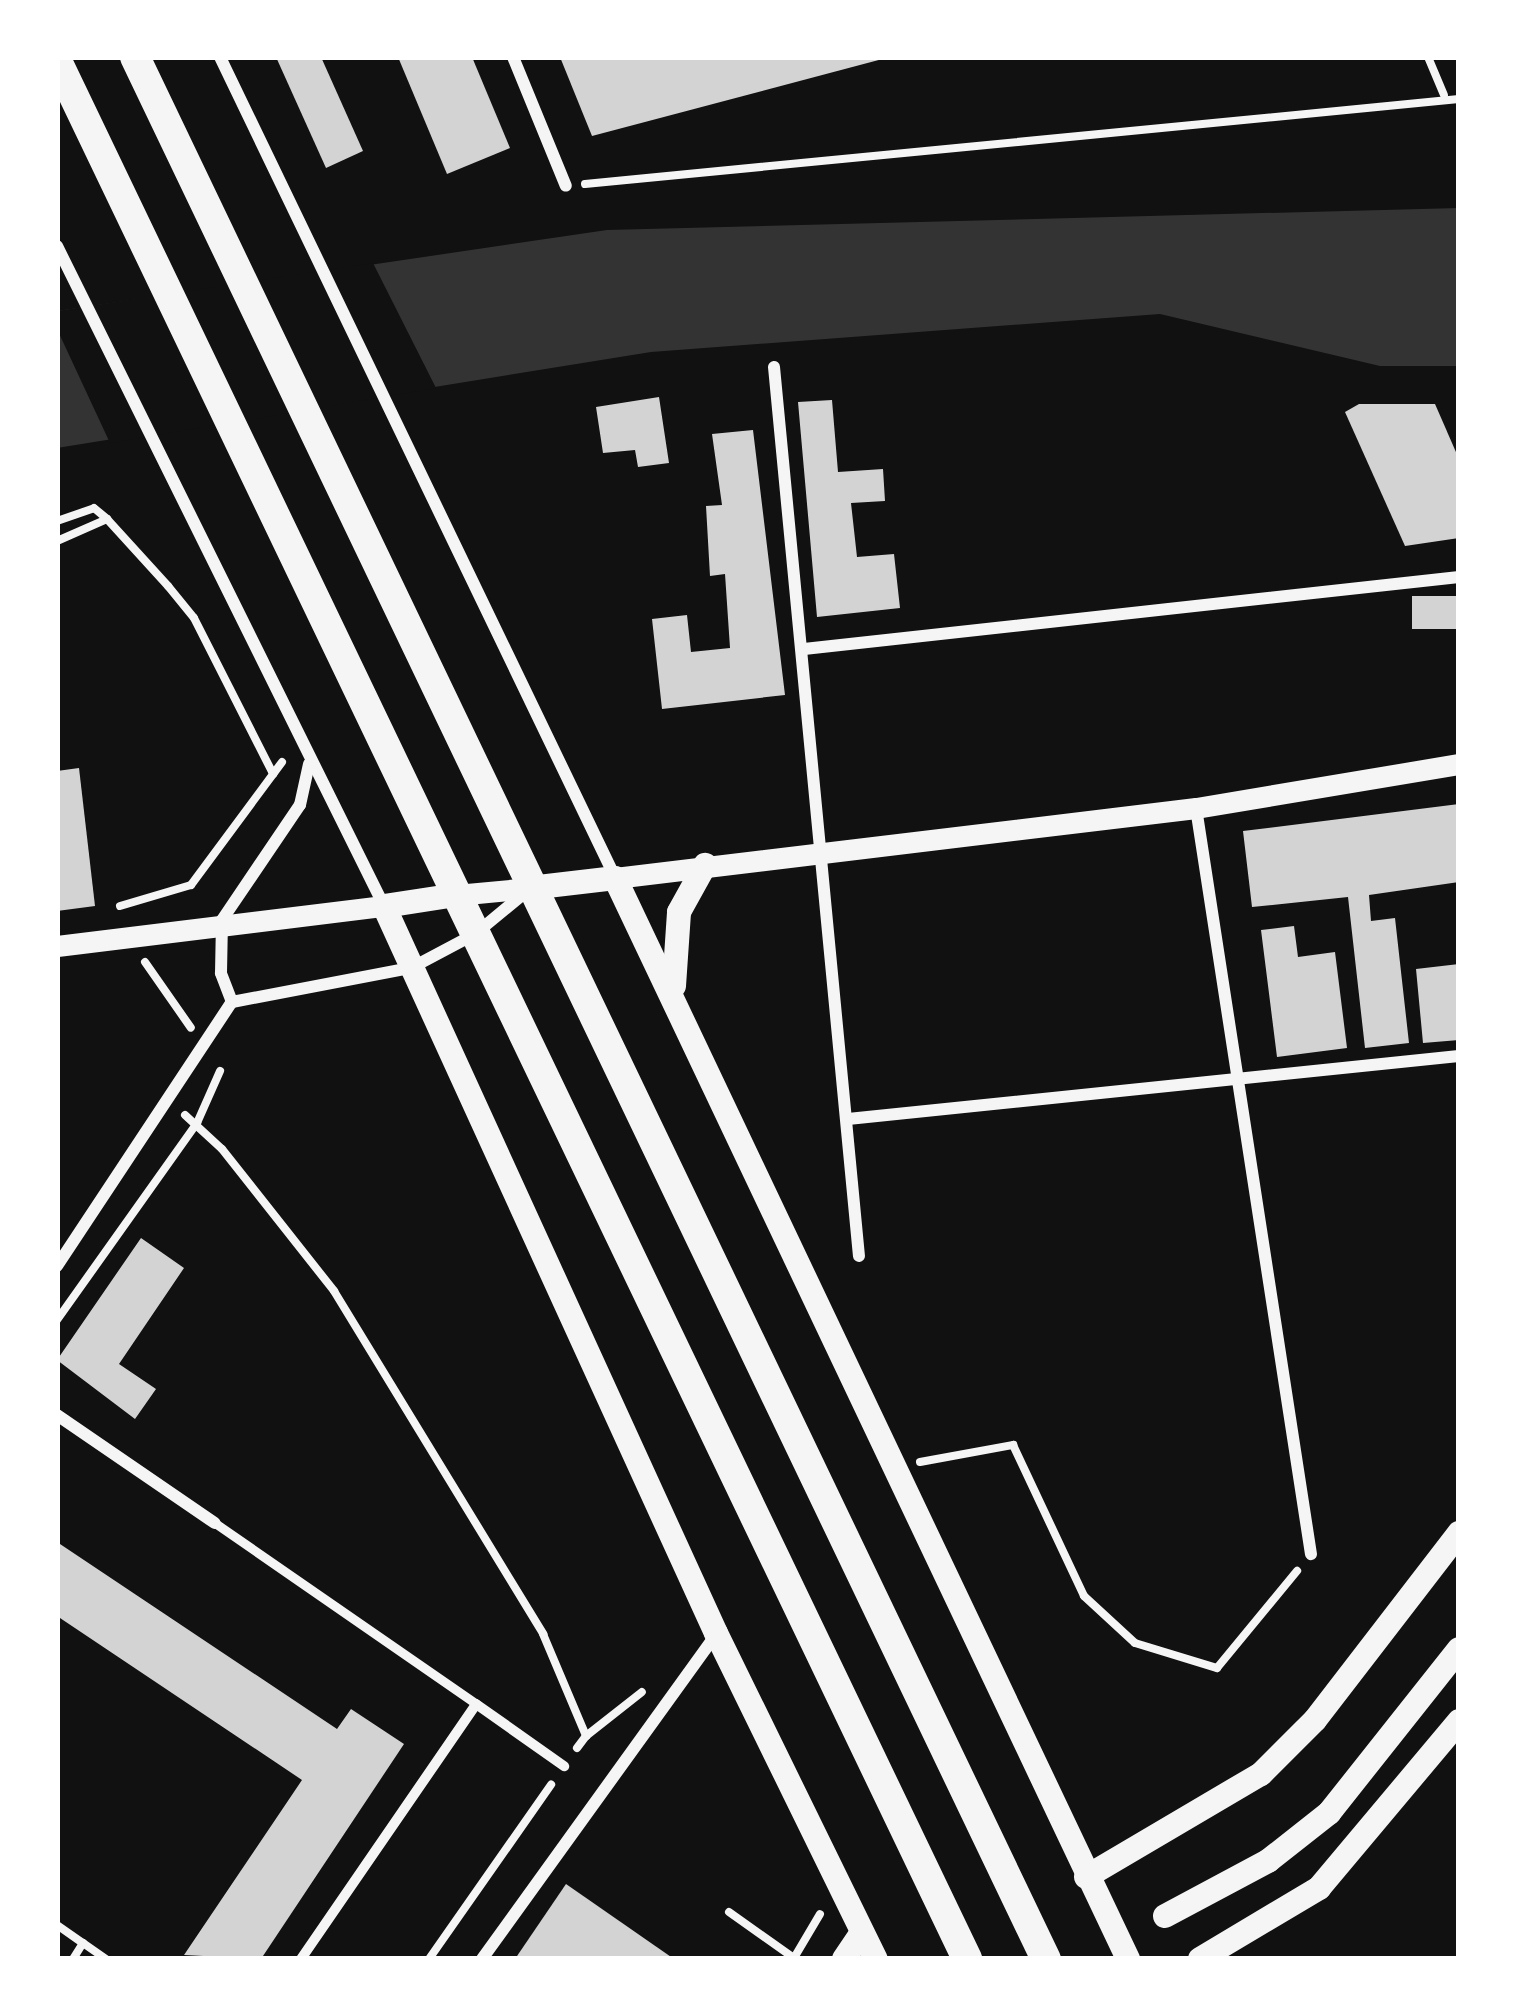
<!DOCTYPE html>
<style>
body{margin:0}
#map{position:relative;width:1516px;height:2016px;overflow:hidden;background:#111;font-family:"Public Sans",sans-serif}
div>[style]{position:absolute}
.water>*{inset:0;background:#333}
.pier>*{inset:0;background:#111}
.building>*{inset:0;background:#d3d3d3;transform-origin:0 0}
.path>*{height:8px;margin:-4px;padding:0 4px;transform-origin:4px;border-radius:4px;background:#f5f5f5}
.service>*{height:9px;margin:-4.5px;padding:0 4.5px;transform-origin:4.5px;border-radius:4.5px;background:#f5f5f5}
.pedestrian>*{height:10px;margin:-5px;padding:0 5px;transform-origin:5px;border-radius:5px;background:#f5f5f5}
.minor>*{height:12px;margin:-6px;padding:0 6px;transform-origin:6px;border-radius:6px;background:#f5f5f5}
.tertiary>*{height:21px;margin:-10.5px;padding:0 10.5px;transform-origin:10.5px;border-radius:10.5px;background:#f5f5f5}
.secondary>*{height:24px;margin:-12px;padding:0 12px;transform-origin:12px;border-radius:12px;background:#f5f5f5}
.primary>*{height:30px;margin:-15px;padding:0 15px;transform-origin:15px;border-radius:15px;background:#f5f5f5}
span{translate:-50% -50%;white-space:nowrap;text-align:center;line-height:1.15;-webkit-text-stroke:12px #fff;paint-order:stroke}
.frame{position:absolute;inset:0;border:60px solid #fff;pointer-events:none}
</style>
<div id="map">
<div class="water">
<i style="clip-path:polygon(1459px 208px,1459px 366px,1380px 366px,1160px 314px,651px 352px,57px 448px,57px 311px,607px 230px)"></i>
</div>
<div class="pier">
<i style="clip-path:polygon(373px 263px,436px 388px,110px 443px,57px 329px,57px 311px)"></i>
</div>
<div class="building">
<i style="clip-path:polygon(276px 57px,321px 57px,363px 151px,326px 168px)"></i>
<i style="clip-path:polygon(398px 57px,472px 57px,510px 148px,447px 174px)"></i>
<i style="clip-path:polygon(560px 57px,890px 57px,592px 136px)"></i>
<i style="clip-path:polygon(659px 397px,669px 463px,638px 467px,635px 450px,603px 453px,596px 407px)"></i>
<i style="clip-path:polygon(832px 400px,838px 472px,883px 469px,885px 501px,851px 503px,857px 557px,894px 554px,900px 608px,817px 617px,798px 402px)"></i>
<i style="clip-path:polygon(1359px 404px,1435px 404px,1459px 459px,1459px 538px,1405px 546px,1345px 412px)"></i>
<i style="clip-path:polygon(753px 430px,785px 695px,662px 709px,652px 619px,687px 615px,691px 652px,730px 648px,725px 574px,710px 576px,706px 506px,722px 505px,712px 434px)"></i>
<i style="left:1459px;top:596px;width:33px;height:47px;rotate:90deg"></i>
<i style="clip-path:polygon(79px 768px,95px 906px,57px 911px,57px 771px)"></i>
<i style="clip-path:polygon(1459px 804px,1459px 882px,1369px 895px,1371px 921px,1395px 918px,1409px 1043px,1365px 1048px,1348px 897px,1252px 907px,1243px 831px)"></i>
<i style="clip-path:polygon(1294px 926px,1298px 957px,1335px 952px,1347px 1048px,1277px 1057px,1261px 930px)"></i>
<i style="clip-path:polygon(1459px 964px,1459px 1040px,1423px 1043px,1416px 969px)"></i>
<i style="clip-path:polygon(141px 1238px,184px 1268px,119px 1364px,156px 1389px,135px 1419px,57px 1360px)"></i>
<i style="clip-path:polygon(57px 1542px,337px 1729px,351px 1709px,404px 1744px,261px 1959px,184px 1955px,302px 1780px,57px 1616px)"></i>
<i style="clip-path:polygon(566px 1884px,674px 1959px,515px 1959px)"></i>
</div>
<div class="path">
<i style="left:1428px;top:57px;width:41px;rotate:67.2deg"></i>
<i style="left:585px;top:184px;width:878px;rotate:-5.55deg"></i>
<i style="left:57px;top:521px;width:39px;rotate:-19deg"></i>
<i style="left:94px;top:508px;width:17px;rotate:40deg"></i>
<i style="left:57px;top:541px;width:55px;rotate:-23.7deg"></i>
<i style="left:107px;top:519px;width:91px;rotate:47.7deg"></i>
<i style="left:168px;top:586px;width:41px;rotate:50.9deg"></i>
<i style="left:194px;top:618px;width:175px;rotate:63.1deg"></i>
<i style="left:120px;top:906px;width:74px;rotate:-16.5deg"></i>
<i style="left:191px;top:885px;width:153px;rotate:-53.5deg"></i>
<i style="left:145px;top:962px;width:80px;rotate:55.1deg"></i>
<i style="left:185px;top:1115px;width:50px;rotate:42.6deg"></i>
<i style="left:222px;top:1149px;width:181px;rotate:51.7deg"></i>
<i style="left:334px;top:1291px;width:402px;rotate:58.6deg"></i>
<i style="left:543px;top:1634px;width:111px;rotate:67.1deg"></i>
<i style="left:586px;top:1736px;width:15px;rotate:127deg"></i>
<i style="left:57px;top:1320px;width:242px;rotate:-54.6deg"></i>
<i style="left:197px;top:1123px;width:57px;rotate:-66.1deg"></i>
<i style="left:920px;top:1462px;width:95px;rotate:-10.4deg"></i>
<i style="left:1013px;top:1445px;width:167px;rotate:64.8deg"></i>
<i style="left:1084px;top:1596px;width:69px;rotate:42.7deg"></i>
<i style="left:1135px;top:1643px;width:86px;rotate:17deg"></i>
<i style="left:1217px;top:1668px;width:126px;rotate:-50.5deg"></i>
<i style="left:586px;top:1736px;width:71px;rotate:-38.2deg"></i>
<i style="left:729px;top:1912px;width:80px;rotate:35.3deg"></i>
<i style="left:57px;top:1925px;width:32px;rotate:35deg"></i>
<i style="left:83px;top:1943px;width:19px;rotate:122deg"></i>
<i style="left:83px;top:1943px;width:28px;rotate:35deg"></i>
<i style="left:794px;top:1958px;width:51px;rotate:-59.4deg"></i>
<i style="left:429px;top:1959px;width:213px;rotate:-55deg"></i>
</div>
<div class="service">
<i style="left:215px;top:1523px;width:318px;rotate:34.7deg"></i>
</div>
<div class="pedestrian">
<i style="left:301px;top:1959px;width:309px;rotate:-55.5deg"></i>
<i style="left:476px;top:1704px;width:108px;rotate:35.2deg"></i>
</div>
<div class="minor">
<i style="left:220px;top:57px;width:910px;rotate:64.28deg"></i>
<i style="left:513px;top:57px;width:139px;rotate:67.7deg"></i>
<i style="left:57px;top:246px;width:737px;rotate:63.64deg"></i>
<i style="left:774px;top:367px;width:893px;rotate:84.54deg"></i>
<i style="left:804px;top:649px;width:659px;rotate:-6.27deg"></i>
<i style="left:1196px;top:808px;width:755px;rotate:81.24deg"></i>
<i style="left:232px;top:1002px;width:182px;rotate:-10.8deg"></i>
<i style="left:411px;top:968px;width:72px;rotate:-28deg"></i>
<i style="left:475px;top:934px;width:67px;rotate:-39.6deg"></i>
<i style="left:232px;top:1002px;width:31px;rotate:-111deg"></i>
<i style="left:221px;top:973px;width:53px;rotate:-88.9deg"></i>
<i style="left:222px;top:920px;width:139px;rotate:-55.9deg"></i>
<i style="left:300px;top:805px;width:42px;rotate:-77.6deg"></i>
<i style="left:848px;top:1119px;width:614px;rotate:-5.89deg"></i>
<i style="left:57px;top:1266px;width:317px;rotate:-56.5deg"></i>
<i style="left:57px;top:1415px;width:191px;rotate:34.4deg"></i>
<i style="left:482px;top:1959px;width:400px;rotate:-54.2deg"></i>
</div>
<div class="tertiary">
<i style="left:615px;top:878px;width:585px;rotate:-6.87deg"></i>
<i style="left:1196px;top:808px;width:267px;rotate:-9.5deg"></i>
<i style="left:456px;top:895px;width:74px;rotate:-5.4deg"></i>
<i style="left:57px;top:946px;width:329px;rotate:-7deg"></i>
</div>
<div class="secondary">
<i style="left:530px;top:888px;width:86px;rotate:-6.7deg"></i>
<i style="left:615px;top:878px;width:1197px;rotate:64.61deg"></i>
<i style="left:456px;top:895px;width:73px;rotate:171.3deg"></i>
<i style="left:384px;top:906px;width:799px;rotate:65.46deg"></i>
<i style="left:716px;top:1633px;width:363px;rotate:63.9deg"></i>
<i style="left:674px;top:986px;width:74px;rotate:-86.1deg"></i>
<i style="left:679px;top:912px;width:54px;rotate:-61deg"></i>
<i style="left:1086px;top:1877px;width:203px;rotate:-30.5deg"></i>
<i style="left:1261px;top:1774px;width:76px;rotate:-45deg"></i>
<i style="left:1315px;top:1720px;width:236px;rotate:-52.4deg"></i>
<i style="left:1165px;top:1916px;width:117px;rotate:-28.1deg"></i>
<i style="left:1268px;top:1861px;width:78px;rotate:-38.2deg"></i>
<i style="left:1329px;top:1813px;width:209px;rotate:-51.6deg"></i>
<i style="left:844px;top:1959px;width:32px;rotate:-56deg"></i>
<i style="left:1200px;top:1959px;width:139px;rotate:-30.8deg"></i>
<i style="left:1319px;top:1888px;width:218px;rotate:-50deg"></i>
</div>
<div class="primary">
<i style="left:135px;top:57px;width:2109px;rotate:64.41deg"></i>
<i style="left:57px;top:61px;width:2105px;rotate:64.38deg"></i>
</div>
<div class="frame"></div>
</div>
